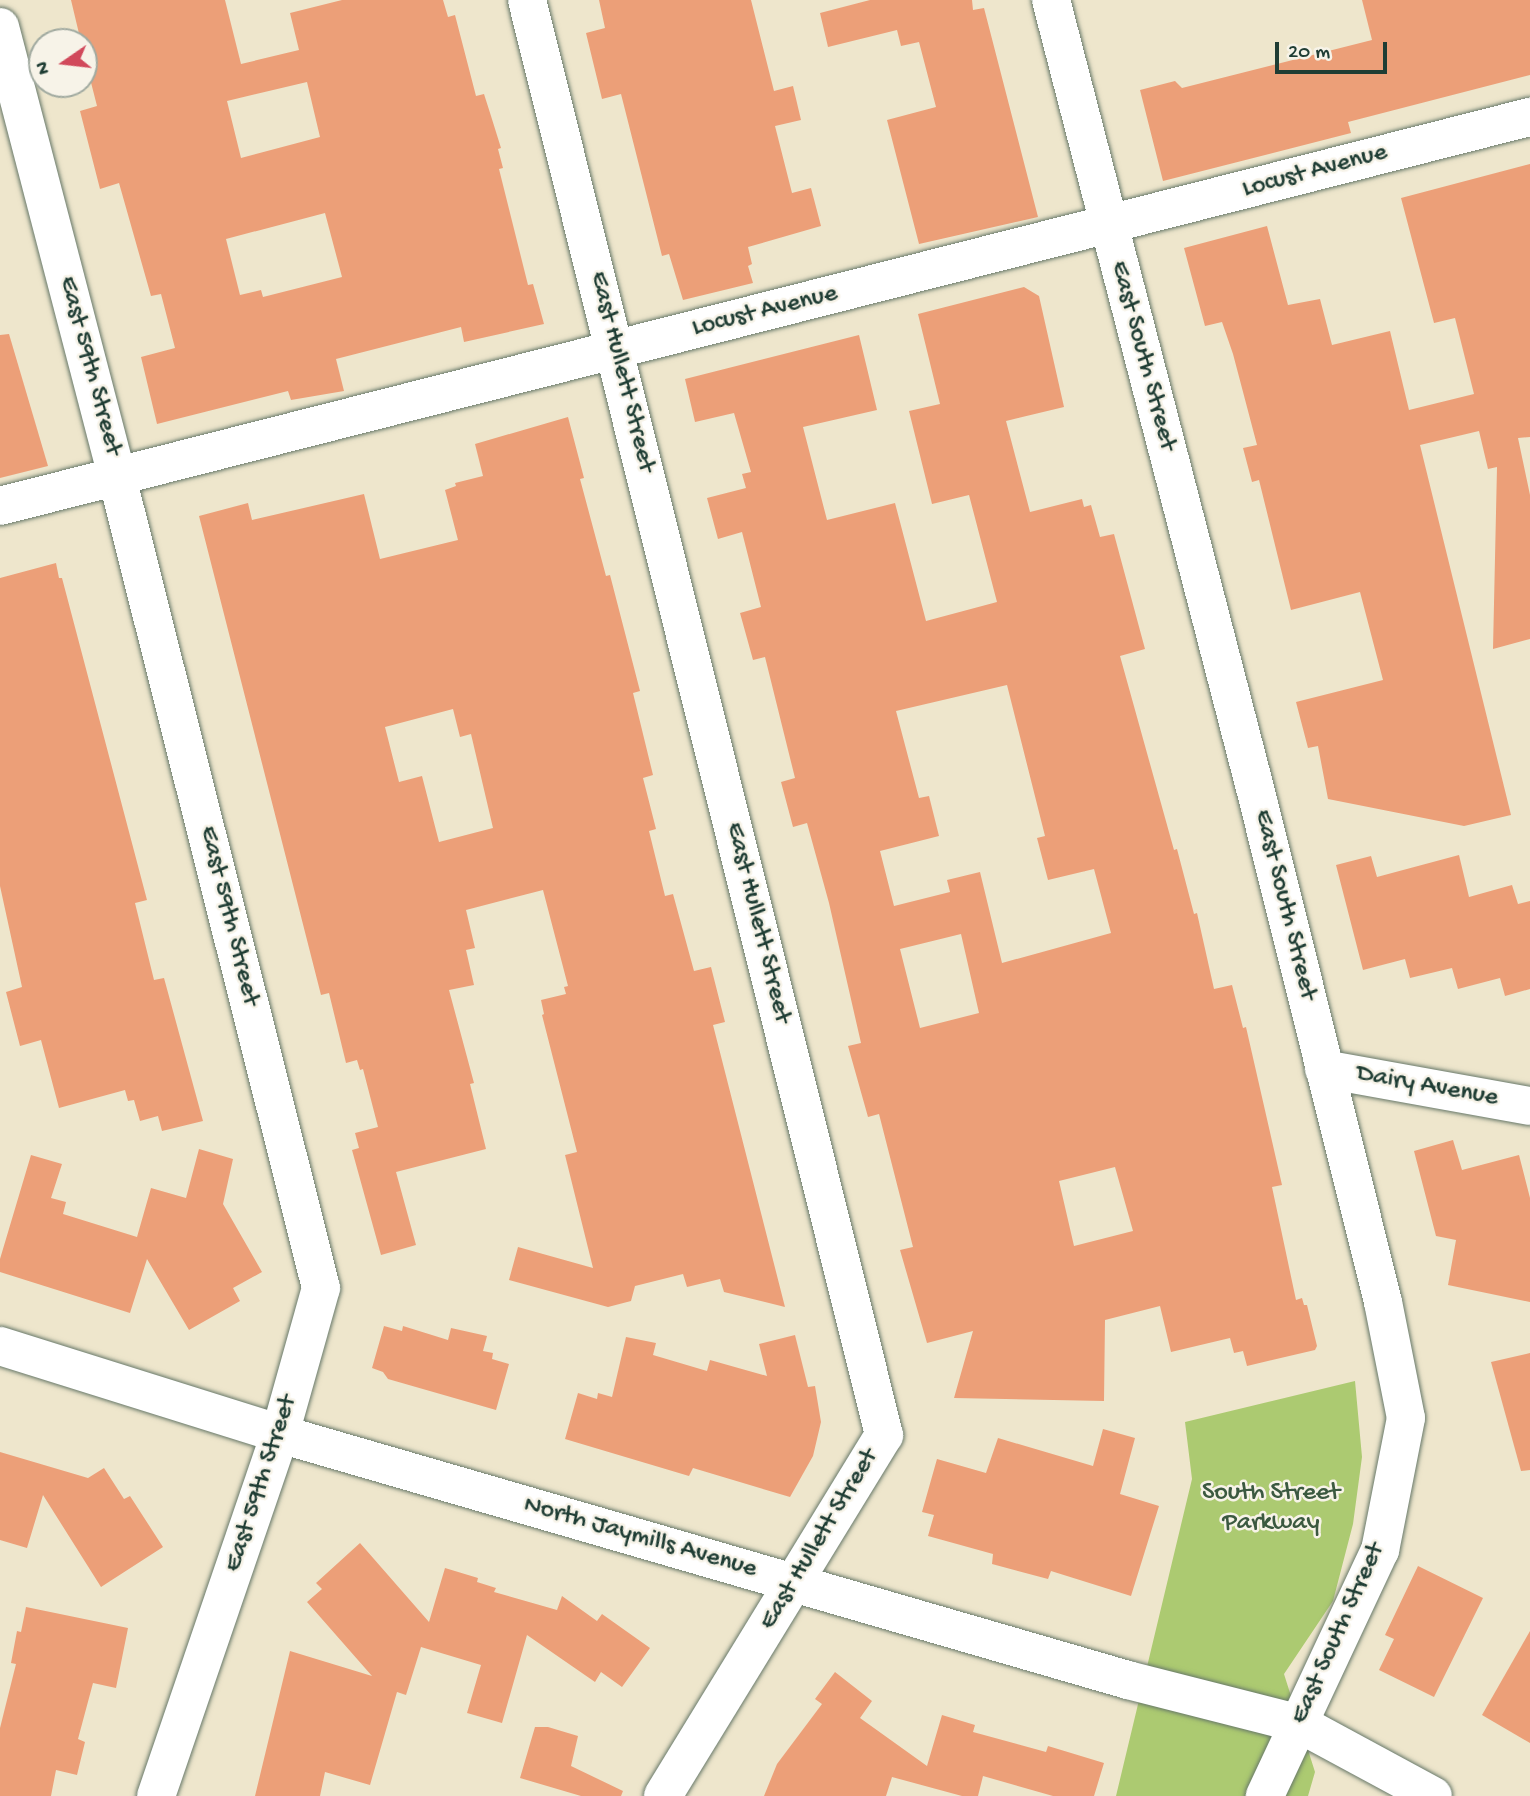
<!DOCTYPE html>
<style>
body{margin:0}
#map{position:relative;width:1530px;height:1796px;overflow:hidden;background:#eee6cc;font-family:"Gochi Hand",sans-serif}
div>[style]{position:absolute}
.green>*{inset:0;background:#acca71}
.building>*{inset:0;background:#ec9f78}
.roads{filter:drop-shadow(0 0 2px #677869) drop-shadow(0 0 2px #677869)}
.minor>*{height:38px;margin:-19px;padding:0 19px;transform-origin:19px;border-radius:19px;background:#fff}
.tertiary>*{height:38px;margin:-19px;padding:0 19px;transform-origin:19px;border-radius:19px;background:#fff}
span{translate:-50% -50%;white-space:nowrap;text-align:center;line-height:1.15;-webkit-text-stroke:5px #f7f3e8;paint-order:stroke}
.street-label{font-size:26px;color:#1f3d34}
.park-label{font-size:26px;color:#3b5940}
.north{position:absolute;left:28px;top:28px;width:70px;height:70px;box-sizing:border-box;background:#f7f3e8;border:2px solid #a1aaa0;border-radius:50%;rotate:256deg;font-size:19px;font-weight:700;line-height:28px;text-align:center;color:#1f3d34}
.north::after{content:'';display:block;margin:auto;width:24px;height:32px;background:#d1495b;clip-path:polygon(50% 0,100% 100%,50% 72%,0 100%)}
.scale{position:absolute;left:1275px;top:42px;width:112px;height:32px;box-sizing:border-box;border:4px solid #1f3d34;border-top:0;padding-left:9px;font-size:21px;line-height:24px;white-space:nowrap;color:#1f3d34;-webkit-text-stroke:5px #f7f3e8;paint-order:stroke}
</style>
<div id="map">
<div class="green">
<i style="clip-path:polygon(1355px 1381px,1362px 1457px,1353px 1524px,1333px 1601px,1284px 1674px,1315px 1772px,1308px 1796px,1116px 1796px,1192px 1479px,1185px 1422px)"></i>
</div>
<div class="building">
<i style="clip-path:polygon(evenodd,71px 0,225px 0,241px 64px,299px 50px,290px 13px,342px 0,443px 0,448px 17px,455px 15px,476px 96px,484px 94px,491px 116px,501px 148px,498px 149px,503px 168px,499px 169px,528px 285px,533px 284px,544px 324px,464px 342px,461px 327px,336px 359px,344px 391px,291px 400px,288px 391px,157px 424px,141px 357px,175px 348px,161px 294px,151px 296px,119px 183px,100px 189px,80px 111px,97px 106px,84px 55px,84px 42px,81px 42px,71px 0,307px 82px,320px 137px,241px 158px,227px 101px,307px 82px,71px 0,325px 213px,342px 277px,263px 297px,261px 290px,240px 295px,226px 239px,325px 213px)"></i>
<i style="clip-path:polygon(599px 0,751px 0,774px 91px,793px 86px,801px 120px,775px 126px,792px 193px,811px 188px,821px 226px,748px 247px,752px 264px,748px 266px,753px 283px,683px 300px,669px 254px,662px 256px,621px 94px,602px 99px,586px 33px,605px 28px)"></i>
<i style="clip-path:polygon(870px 0,972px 0,973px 10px,984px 8px,1038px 217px,919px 244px,887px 120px,936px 107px,919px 42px,901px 46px,897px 30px,828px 47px,820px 13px)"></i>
<i style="clip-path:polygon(1362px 0,1530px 0,1530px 75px,1348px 122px,1351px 133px,1163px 181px,1140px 90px,1175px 81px,1182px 88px,1372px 40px)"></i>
<i style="clip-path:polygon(1530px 164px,1530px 437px,1518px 438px,1530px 495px,1530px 639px,1493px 649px,1497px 467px,1488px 469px,1479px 431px,1420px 445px,1511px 815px,1464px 826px,1328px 799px,1318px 746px,1308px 748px,1296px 702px,1383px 680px,1360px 592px,1291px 610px,1259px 480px,1252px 482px,1243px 448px,1257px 445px,1233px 354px,1222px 322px,1205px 326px,1184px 248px,1267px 226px,1288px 305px,1320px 299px,1332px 345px,1390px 331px,1409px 410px,1474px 394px,1455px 318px,1434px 323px,1401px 198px)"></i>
<i style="clip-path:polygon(evenodd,1024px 287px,1039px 296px,1064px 407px,1006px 421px,1030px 512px,1082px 499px,1084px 507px,1091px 505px,1100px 537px,1114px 534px,1145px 649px,1120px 656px,1174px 850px,1177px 849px,1194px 914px,1197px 913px,1214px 989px,1232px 985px,1243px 1028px,1246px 1027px,1282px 1185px,1272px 1187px,1296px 1300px,1302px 1298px,1304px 1305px,1307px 1305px,1317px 1346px,1315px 1350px,1247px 1366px,1243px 1351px,1234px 1353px,1230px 1338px,1171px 1352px,1160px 1306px,1105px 1320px,1104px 1401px,954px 1398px,973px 1331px,927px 1343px,900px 1250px,913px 1247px,879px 1114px,868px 1117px,848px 1046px,861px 1043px,829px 903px,807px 823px,793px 827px,781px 782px,795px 778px,765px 657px,753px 660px,740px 613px,761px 607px,742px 532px,718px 539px,707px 498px,746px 488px,742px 474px,751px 472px,734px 413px,695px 422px,685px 379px,859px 335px,877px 410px,803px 427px,827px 520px,895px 503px,926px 621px,997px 602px,969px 495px,932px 504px,909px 411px,940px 404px,918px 314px,1024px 287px,1007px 685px,1045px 836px,1037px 838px,1048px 880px,1094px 869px,1111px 933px,1002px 963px,980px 872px,947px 880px,950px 892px,894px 906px,880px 851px,939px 836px,929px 796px,919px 798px,896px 711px,1007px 685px,1024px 287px,961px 934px,979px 1013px,920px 1028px,900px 949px,961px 934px,1024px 287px,1115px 1167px,1133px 1231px,1074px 1246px,1059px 1181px,1115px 1167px)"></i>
<i style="clip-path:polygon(9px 334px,48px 466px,0 478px,0 335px)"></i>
<i style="clip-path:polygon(evenodd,568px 417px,584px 478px,580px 479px,606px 576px,610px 575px,640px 691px,633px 693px,653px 775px,643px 778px,656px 829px,649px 831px,665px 896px,673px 894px,694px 971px,711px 967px,725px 1022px,713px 1025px,785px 1307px,724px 1292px,720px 1279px,687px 1287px,683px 1274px,635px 1286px,631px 1301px,608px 1307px,509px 1280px,518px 1247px,593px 1268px,565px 1155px,577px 1152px,542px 1015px,544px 1014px,541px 1000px,566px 994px,564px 987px,568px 986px,543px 890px,466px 910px,475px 948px,466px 950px,474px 985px,449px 990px,474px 1083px,470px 1084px,486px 1149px,396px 1172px,416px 1245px,381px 1255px,352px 1150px,359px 1148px,355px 1133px,378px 1127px,363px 1069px,360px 1070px,357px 1060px,346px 1063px,329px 993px,321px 995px,199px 516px,248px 503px,252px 520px,364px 494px,380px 559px,458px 540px,445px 490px,456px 486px,455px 483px,483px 476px,475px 444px,568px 417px,453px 709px,460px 737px,471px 734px,493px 828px,439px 842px,422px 776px,399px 782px,385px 727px,453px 709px)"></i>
<i style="clip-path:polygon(56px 563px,59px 578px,62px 578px,147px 900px,135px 903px,154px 980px,164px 978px,203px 1121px,162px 1131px,158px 1116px,140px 1121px,134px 1100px,128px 1101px,125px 1090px,59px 1108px,41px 1040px,20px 1046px,6px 992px,22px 987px,0 886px,0 578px)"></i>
<i style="clip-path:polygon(1459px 855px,1469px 897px,1512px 885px,1518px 904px,1530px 901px,1530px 989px,1505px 996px,1500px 978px,1458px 989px,1452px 968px,1410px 978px,1405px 959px,1363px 970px,1336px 865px,1371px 856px,1377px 877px)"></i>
<i style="clip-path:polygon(1453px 1140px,1462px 1170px,1519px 1155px,1530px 1198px,1530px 1302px,1448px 1285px,1456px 1240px,1436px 1236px,1414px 1151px)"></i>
<i style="clip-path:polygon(199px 1149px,233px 1159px,223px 1204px,262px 1272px,233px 1288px,240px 1301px,189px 1330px,147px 1259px,130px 1313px,0 1272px,0 1259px,31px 1155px,62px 1164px,51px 1198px,66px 1202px,63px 1214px,137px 1237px,151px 1188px,186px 1198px)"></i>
<i style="clip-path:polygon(384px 1326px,402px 1331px,403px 1326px,448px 1340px,451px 1328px,487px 1336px,483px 1351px,493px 1353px,492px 1359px,509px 1364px,496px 1410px,388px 1379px,383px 1372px,372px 1368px)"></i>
<i style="clip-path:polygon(795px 1335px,808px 1387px,815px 1386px,821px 1422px,813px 1456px,790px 1497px,693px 1468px,689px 1476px,565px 1439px,578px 1393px,597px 1399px,598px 1393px,612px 1397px,626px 1337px,656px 1343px,653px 1355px,707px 1371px,710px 1360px,767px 1376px,759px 1344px)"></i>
<i style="clip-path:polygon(1530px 1353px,1530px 1470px,1521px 1471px,1491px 1362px)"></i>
<i style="clip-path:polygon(1103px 1429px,1135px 1438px,1120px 1494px,1159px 1506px,1131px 1596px,1051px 1571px,1048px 1579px,992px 1564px,993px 1554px,928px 1536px,934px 1515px,922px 1512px,937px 1459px,986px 1473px,998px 1438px,1093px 1466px)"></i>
<i style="clip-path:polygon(0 1452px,88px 1478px,104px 1468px,124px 1499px,130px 1496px,163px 1547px,101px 1587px,43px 1495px,27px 1548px,0 1540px)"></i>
<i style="clip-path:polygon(360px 1543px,429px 1622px,445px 1568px,478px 1578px,477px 1582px,496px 1588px,494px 1592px,557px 1610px,562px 1596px,597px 1621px,602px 1614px,650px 1648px,622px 1687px,601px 1672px,595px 1682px,527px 1635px,502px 1723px,467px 1713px,481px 1665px,421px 1647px,406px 1695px,397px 1692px,370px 1785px,325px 1772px,320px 1796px,255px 1796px,290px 1651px,372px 1676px,307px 1602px,322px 1589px,316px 1583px)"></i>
<i style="clip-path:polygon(1418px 1566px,1483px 1598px,1434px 1697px,1379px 1670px,1394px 1639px,1385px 1635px)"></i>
<i style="clip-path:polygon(26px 1607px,128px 1628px,116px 1688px,93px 1683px,78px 1739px,85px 1742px,77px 1775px,56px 1770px,51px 1796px,0 1796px,0 1728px,16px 1664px,11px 1663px,17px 1631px,21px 1632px)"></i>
<i style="clip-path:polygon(1530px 1631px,1530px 1743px,1482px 1715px)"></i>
<i style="clip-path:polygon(835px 1672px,872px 1701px,860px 1718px,927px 1766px,942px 1715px,975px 1725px,973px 1732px,1046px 1752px,1048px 1746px,1104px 1763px,1094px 1796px,1053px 1796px,983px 1776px,978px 1796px,962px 1796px,892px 1777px,886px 1796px,764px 1796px,777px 1764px,822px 1704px,815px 1699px)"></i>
<i style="clip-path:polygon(535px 1727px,548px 1727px,578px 1736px,571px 1766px,623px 1791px,621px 1796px,581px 1796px,520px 1778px)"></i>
</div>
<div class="roads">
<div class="minor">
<i style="left:527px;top:0;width:1479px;rotate:76.03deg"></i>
<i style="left:884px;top:1435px;width:423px;rotate:121.5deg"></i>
<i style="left:0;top:27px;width:465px;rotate:75.4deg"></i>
<i style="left:117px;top:477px;width:836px;rotate:75.88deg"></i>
<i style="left:321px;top:1288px;width:152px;rotate:105.7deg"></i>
<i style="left:280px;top:1434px;width:383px;rotate:108.9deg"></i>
<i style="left:0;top:506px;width:1579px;rotate:-14.27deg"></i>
<i style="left:1324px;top:1069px;width:209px;rotate:10.2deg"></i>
<i style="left:0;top:1346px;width:294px;rotate:17.4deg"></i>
<i style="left:280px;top:1434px;width:883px;rotate:16.18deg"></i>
<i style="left:1128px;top:1680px;width:178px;rotate:14.3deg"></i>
<i style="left:1300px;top:1724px;width:151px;rotate:28.4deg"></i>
</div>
<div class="tertiary">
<i style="left:1051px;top:0;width:826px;rotate:75.49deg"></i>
<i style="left:1258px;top:800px;width:517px;rotate:76.02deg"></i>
<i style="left:1383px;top:1302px;width:118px;rotate:78.8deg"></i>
<i style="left:1406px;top:1418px;width:135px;rotate:101.1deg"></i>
<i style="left:1380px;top:1550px;width:272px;rotate:115.1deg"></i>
</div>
</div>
<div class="street-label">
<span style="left:1315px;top:172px;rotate:-15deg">Locust Avenue</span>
<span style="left:765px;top:312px;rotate:-14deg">Locust Avenue</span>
<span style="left:1142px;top:356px;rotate:75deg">East South Street</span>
<span style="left:89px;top:366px;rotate:75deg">East 59th Street</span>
<span style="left:621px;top:372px;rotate:76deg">East Hullett Street</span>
<span style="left:1284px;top:905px;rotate:76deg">East South Street</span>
<span style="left:228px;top:916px;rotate:76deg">East 59th Street</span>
<span style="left:757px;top:923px;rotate:76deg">East Hullett Street</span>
<span style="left:1427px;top:1087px;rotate:10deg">Dairy Avenue</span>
<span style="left:262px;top:1484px;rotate:-72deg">East 59th Street</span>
<span style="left:640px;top:1538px;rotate:16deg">North Jaymills Avenue</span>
<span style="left:820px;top:1540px;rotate:-59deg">East Hullett Street</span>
<span style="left:1339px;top:1634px;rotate:-66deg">East South Street</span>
</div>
<div class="park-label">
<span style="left:1271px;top:1509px">South Street<br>Parkway</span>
</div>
<div class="north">N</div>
<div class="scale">20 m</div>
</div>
